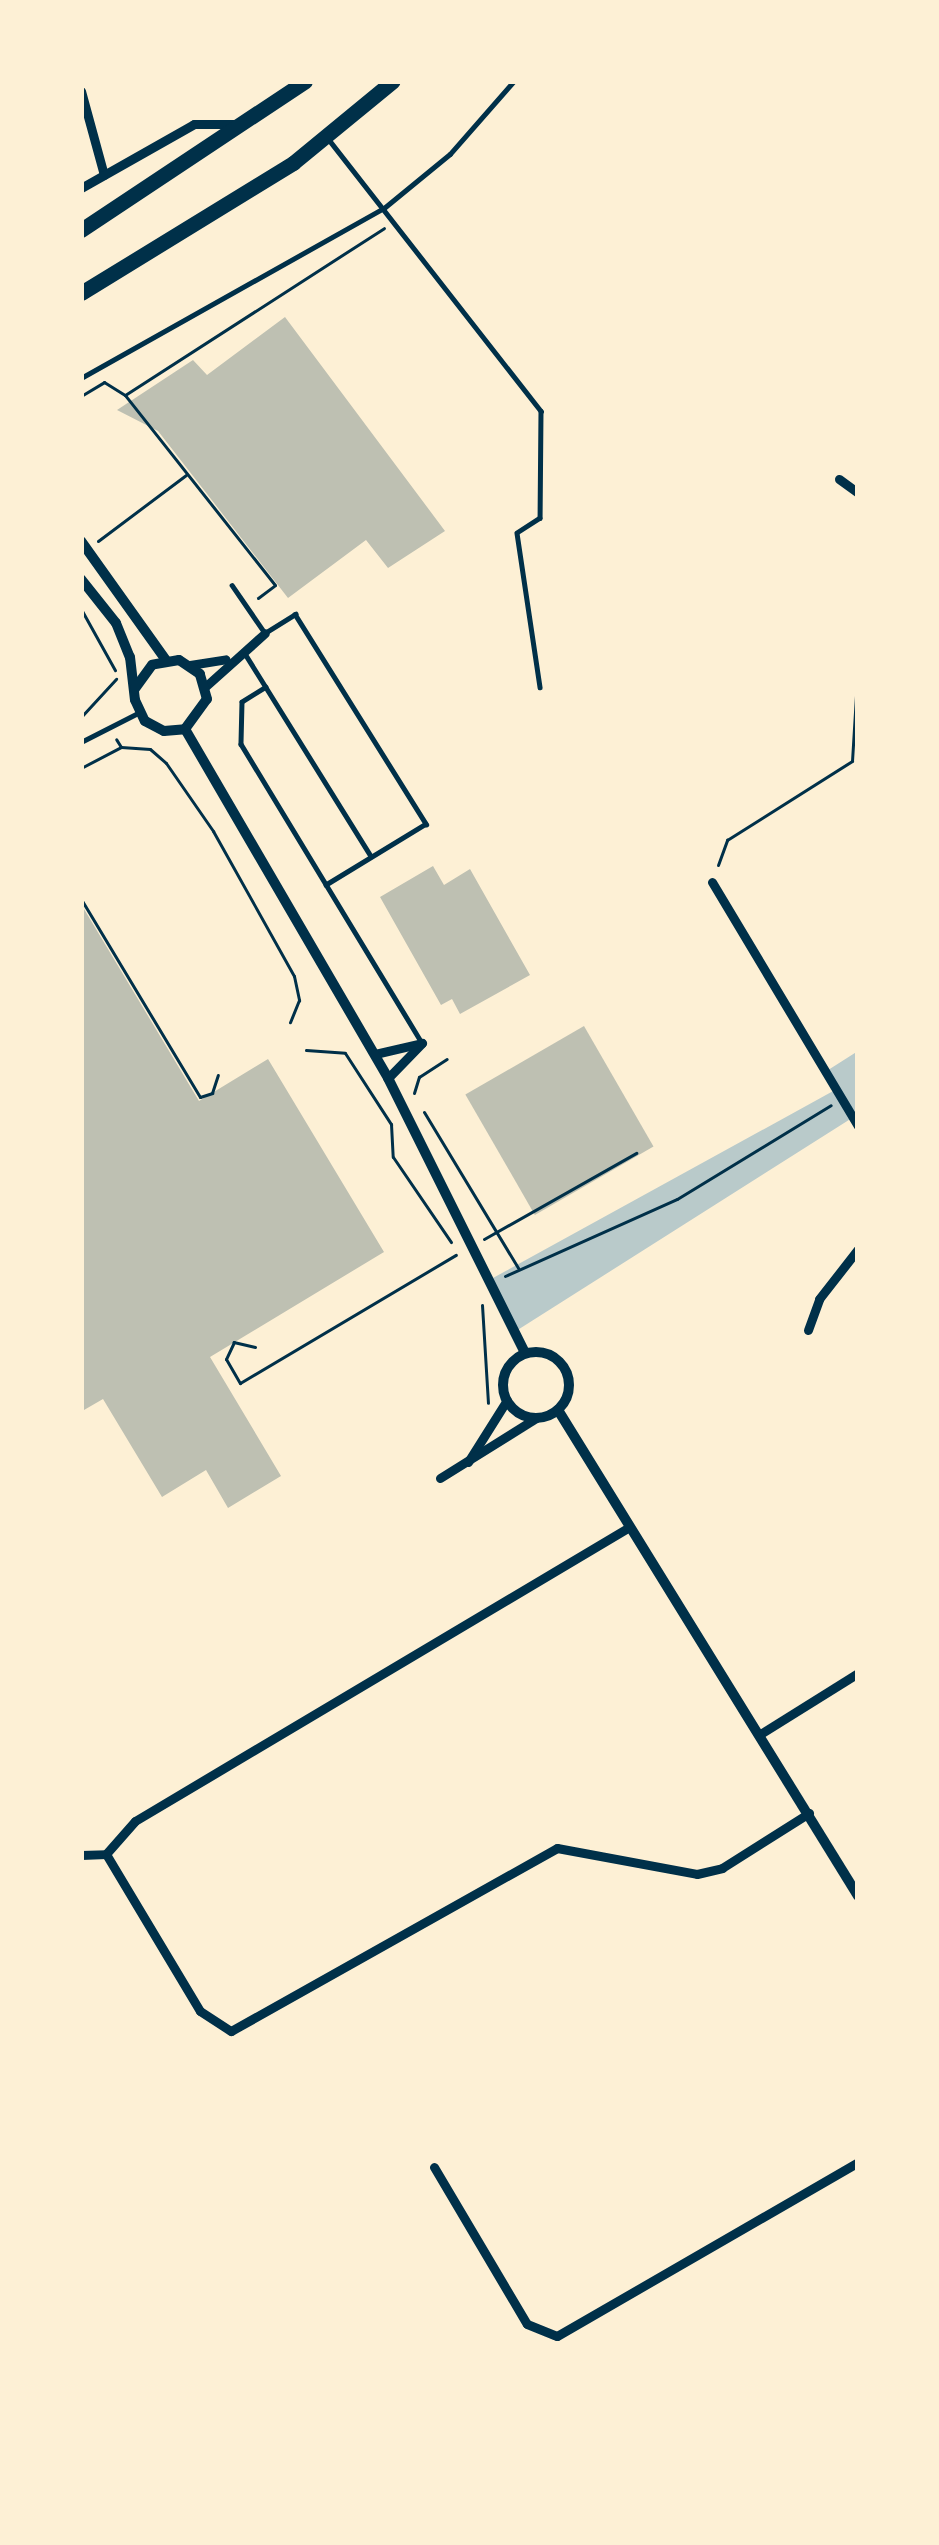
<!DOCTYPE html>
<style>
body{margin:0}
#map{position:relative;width:939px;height:2545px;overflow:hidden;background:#fdf0d5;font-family:Signika,sans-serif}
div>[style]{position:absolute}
.green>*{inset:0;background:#b9caca}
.building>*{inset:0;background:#bec0b2;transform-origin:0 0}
.path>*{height:3px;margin:-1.5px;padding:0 1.5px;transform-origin:1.5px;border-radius:1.5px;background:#003049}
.service>*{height:4.5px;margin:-2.25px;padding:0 2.25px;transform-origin:2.25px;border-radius:2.25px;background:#003049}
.minor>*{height:9px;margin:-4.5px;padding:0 4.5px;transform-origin:4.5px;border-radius:4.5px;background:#003049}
.tertiary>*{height:10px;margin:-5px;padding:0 5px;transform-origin:5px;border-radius:5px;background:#003049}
.tertiary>.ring{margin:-5px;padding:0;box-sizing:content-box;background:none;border:10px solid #003049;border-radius:50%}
.trunk>*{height:15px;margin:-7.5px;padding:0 7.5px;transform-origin:7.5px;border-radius:7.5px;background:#003049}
span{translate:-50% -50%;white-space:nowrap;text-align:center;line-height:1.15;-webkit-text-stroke:12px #fdf0d5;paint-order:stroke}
.frame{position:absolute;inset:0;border:84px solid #fdf0d5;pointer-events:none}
</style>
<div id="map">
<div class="green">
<i style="clip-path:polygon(858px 1051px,858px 1126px,852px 1118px,516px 1331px,493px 1278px,835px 1090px,825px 1072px)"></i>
</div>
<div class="building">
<i style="clip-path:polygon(285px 317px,445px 531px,388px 568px,366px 540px,288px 598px,158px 431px,117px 410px,193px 360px,207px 375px)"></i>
<i style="clip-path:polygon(433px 866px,444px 885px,470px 869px,530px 975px,460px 1014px,452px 999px,441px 1005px,380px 897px)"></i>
<i style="clip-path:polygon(81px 904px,199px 1101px,268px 1059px,384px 1252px,210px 1357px,281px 1476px,228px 1508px,206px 1470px,162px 1497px,103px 1399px,84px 1410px,81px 1405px)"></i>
<i style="left:584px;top:1026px;width:139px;height:137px;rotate:60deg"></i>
</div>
<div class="path">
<i style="left:81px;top:396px;width:27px;rotate:-31deg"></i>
<i style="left:104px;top:382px;width:25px;rotate:32deg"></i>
<i style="left:98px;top:541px;width:110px;rotate:-36.9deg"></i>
<i style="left:258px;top:598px;width:21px;rotate:-37deg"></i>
<i style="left:275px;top:585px;width:242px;rotate:-128.3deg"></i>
<i style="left:125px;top:395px;width:308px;rotate:-32.8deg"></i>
<i style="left:81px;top:609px;width:70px;rotate:60.9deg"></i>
<i style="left:81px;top:717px;width:52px;rotate:-47.4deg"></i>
<i style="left:121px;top:747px;width:29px;rotate:4deg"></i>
<i style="left:150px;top:749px;width:21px;rotate:41deg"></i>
<i style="left:166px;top:763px;width:83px;rotate:55.3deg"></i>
<i style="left:213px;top:831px;width:166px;rotate:60.8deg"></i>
<i style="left:294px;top:976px;width:25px;rotate:78deg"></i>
<i style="left:299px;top:1000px;width:24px;rotate:112deg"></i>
<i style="left:81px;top:768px;width:45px;rotate:-27.7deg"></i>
<i style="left:121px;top:747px;width:9px;rotate:-122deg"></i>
<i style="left:718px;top:865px;width:27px;rotate:-70deg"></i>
<i style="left:727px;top:840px;width:148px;rotate:-32.3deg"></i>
<i style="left:852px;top:761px;width:99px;rotate:-86.5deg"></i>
<i style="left:81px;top:899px;width:231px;rotate:59deg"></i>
<i style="left:200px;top:1097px;width:13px;rotate:-18deg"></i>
<i style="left:212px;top:1093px;width:19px;rotate:-72deg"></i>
<i style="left:306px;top:1050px;width:39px;rotate:4deg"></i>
<i style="left:345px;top:1053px;width:85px;rotate:57.1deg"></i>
<i style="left:391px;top:1124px;width:33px;rotate:87deg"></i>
<i style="left:393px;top:1157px;width:103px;rotate:55.7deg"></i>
<i style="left:414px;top:1093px;width:17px;rotate:-73deg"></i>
<i style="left:419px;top:1077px;width:33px;rotate:-33deg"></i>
<i style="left:424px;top:1112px;width:182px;rotate:58.9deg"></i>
<i style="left:484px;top:1239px;width:175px;rotate:-29.5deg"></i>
<i style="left:505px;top:1276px;width:188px;rotate:-24.1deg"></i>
<i style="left:677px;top:1199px;width:180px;rotate:-31.4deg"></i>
<i style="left:482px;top:1305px;width:98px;rotate:86.5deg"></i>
<i style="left:255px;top:1347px;width:22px;rotate:-167deg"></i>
<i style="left:234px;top:1342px;width:19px;rotate:115deg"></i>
<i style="left:226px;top:1359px;width:28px;rotate:60deg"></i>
<i style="left:240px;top:1383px;width:251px;rotate:-30.7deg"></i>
</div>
<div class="service">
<i style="left:330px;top:141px;width:343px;rotate:52deg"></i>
<i style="left:541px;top:411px;width:107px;rotate:90.5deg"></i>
<i style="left:540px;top:518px;width:27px;rotate:147deg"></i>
<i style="left:517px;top:533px;width:156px;rotate:81.5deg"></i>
<i style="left:81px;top:378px;width:347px;rotate:-29.3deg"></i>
<i style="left:384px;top:208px;width:85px;rotate:-39.3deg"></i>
<i style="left:450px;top:154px;width:97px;rotate:-48.8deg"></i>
<i style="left:232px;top:585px;width:58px;rotate:55.5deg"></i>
<i style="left:265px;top:633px;width:36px;rotate:-32deg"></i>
<i style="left:295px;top:614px;width:248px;rotate:58deg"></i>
<i style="left:426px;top:824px;width:117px;rotate:148.6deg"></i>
<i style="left:244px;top:652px;width:240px;rotate:58.1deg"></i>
<i style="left:266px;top:687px;width:28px;rotate:148deg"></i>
<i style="left:242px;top:702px;width:42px;rotate:91.4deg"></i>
<i style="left:241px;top:744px;width:350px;rotate:58.8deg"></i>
<i style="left:81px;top:742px;width:64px;rotate:-27deg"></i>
</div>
<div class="minor">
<i style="left:81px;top:91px;width:87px;rotate:74.7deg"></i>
<i style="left:81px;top:188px;width:130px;rotate:-29.5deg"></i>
<i style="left:194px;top:124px;width:43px"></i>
<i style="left:839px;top:479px;width:24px;rotate:36deg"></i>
<i style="left:190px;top:665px;width:36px;rotate:-9deg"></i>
<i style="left:206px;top:686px;width:79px;rotate:-41.9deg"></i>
<i style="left:712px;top:882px;width:284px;rotate:59.1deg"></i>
<i style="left:375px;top:1054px;width:48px;rotate:-13.2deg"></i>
<i style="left:388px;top:1078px;width:49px;rotate:-45.8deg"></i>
<i style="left:808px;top:1330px;width:33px;rotate:-70deg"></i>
<i style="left:819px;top:1299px;width:63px;rotate:-52deg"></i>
<i style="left:468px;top:1462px;width:73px;rotate:-57.8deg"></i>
<i style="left:440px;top:1478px;width:113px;rotate:-32deg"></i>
<i style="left:762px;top:1733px;width:113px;rotate:-32deg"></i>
<i style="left:106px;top:1854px;width:183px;rotate:59.1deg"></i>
<i style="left:200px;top:2011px;width:37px;rotate:33deg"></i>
<i style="left:231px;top:2031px;width:374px;rotate:-29.3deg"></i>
<i style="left:557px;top:1848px;width:142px;rotate:10.5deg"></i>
<i style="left:697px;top:1874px;width:26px;rotate:-13deg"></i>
<i style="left:722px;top:1868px;width:103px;rotate:-32.3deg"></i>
<i style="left:81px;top:1855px;width:25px;rotate:-2deg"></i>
<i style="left:106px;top:1854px;width:44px;rotate:-48.7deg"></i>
<i style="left:135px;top:1821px;width:571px;rotate:-30.74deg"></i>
<i style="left:434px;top:2167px;width:182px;rotate:59.4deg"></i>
<i style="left:527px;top:2324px;width:32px;rotate:22deg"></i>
<i style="left:557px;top:2336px;width:348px;rotate:-30deg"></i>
</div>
<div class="tertiary">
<i style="left:81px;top:541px;width:146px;rotate:54.5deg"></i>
<i style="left:81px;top:579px;width:56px;rotate:51.5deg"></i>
<i style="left:116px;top:623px;width:37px;rotate:68deg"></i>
<i style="left:130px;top:657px;width:43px;rotate:83.4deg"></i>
<i style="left:135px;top:700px;width:23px;rotate:65deg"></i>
<i style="left:145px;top:721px;width:21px;rotate:28deg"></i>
<i style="left:164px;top:731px;width:21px;rotate:-5deg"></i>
<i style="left:185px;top:729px;width:37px;rotate:-54deg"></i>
<i style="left:207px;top:699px;width:26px;rotate:-106deg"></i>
<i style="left:200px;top:674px;width:25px;rotate:-146deg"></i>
<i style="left:179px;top:660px;width:27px;rotate:170deg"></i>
<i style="left:152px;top:665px;width:29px;rotate:126deg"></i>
<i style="left:185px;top:729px;width:404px;rotate:59.8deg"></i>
<i style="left:388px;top:1078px;width:307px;rotate:63.5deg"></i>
<i class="ring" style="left:503px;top:1352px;width:56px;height:56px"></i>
<i style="left:558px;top:1410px;width:571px;rotate:58.31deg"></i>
</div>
<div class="trunk">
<i style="left:81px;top:230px;width:269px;rotate:-33.6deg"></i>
<i style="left:81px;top:293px;width:249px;rotate:-31.5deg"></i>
<i style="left:293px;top:163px;width:129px;rotate:-39.4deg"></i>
</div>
<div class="frame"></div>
</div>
